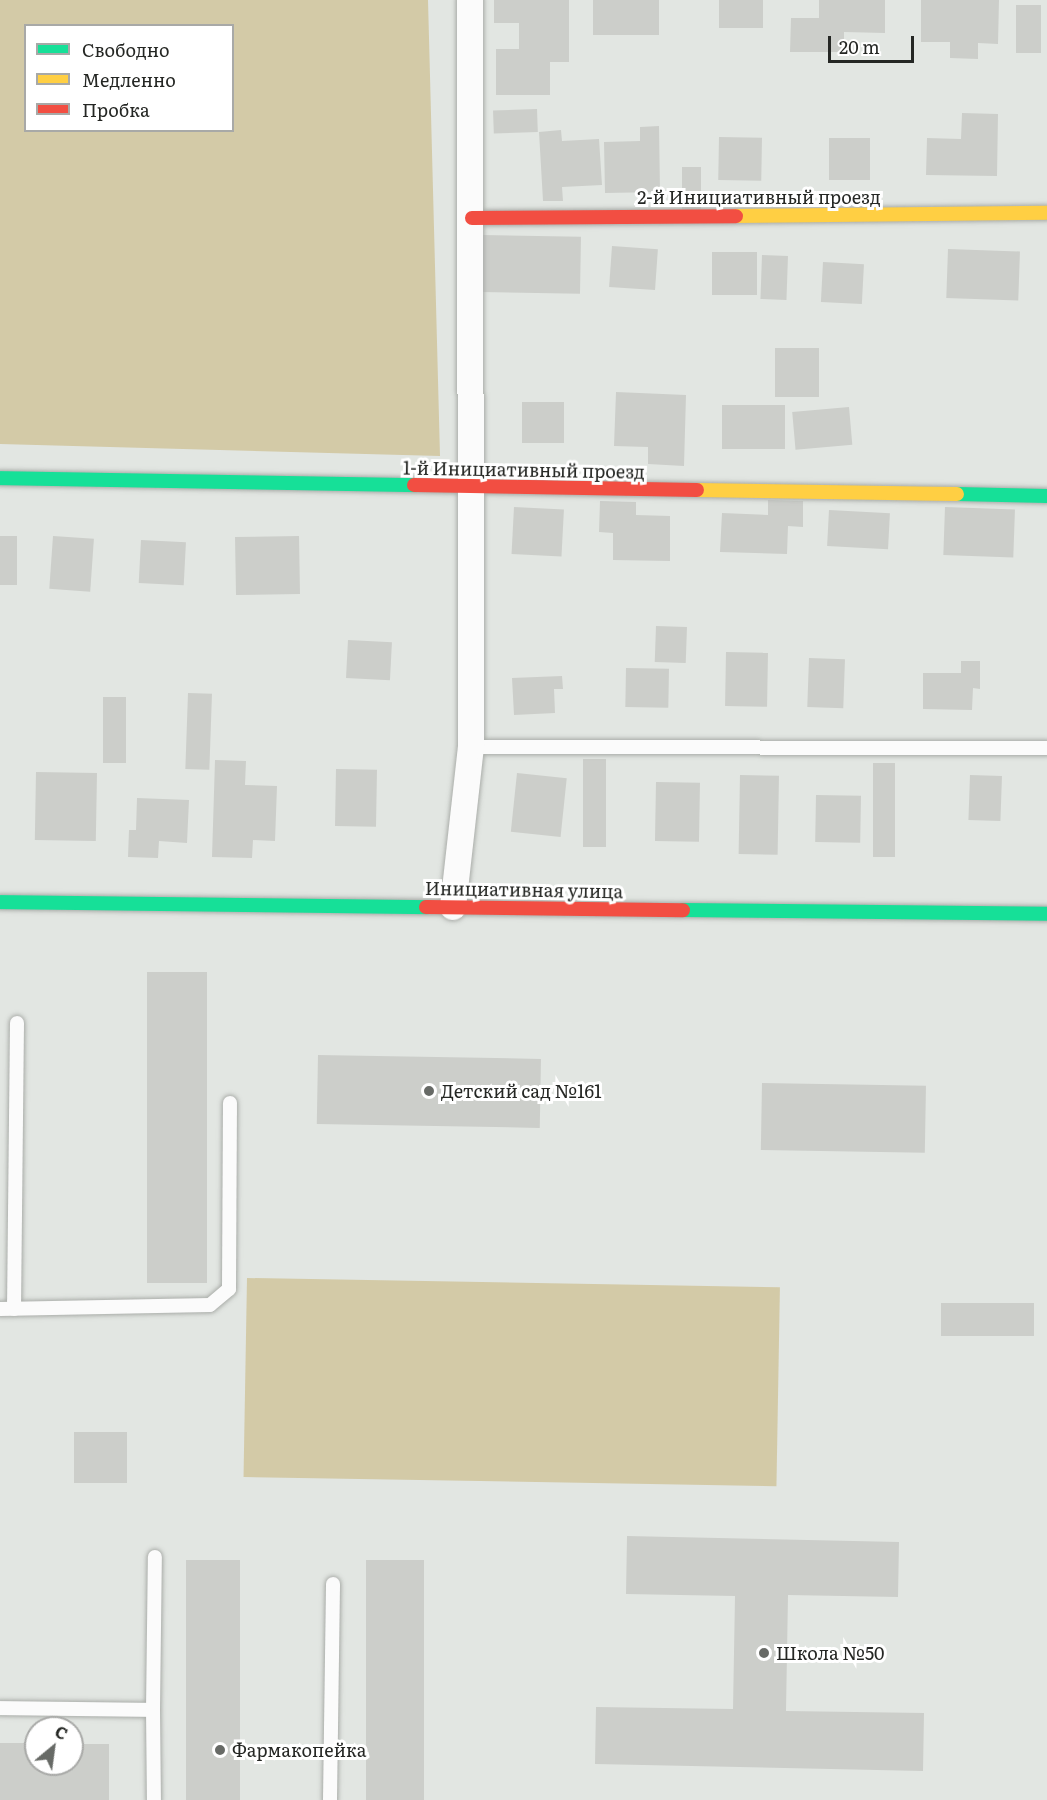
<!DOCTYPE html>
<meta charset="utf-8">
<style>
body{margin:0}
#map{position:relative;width:1047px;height:1800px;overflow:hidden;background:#e2e6e2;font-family:Literata,serif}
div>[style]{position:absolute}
.green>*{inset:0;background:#d3caa7;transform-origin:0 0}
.building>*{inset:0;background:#ccceca;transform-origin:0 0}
.roads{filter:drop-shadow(0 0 2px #aaada9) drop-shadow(0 0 2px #aaada9)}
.lane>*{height:14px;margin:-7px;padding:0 7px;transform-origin:7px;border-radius:7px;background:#fbfbfb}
.street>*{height:26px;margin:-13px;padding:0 13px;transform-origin:13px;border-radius:13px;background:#fbfbfb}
.fast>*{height:14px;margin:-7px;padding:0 7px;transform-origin:7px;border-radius:7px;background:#16e098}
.slow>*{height:14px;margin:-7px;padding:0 7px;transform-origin:7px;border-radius:7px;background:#ffcf43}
.jam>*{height:14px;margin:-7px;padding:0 7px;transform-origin:7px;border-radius:7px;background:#f24e42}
.dots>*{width:16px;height:16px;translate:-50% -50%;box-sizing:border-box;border:3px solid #fff;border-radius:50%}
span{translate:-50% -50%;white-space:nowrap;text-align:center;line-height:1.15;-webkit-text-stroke:6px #fff;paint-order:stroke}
.street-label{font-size:18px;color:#252724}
.poi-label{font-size:18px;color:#252724}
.left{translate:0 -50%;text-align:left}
.legend{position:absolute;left:24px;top:24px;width:210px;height:108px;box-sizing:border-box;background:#fff;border:2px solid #a8a9a7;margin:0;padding:8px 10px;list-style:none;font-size:18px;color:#252724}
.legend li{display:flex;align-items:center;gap:12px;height:30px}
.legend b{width:30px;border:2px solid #a8a9a7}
.north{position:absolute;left:24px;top:1716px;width:60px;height:60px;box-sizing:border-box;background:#fff;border:2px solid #a8a9a7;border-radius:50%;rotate:29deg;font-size:16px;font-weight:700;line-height:24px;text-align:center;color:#252724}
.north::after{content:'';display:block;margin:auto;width:21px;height:27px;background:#676a66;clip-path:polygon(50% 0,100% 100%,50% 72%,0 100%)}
.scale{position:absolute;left:828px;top:36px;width:86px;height:27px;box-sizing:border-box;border:3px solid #252724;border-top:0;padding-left:8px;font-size:18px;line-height:21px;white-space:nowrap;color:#252724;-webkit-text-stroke:4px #fff;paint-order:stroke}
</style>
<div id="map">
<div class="green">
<i style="clip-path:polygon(evenodd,0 0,428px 0,440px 456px,0 444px,0 0,26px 26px,232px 26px,232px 130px,26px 130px,26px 26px)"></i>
<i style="left:247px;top:1278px;width:533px;height:199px;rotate:1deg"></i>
</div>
<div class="building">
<i style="clip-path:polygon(494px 0,569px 0,569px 62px,550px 62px,550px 95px,496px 95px,496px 49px,519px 49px,519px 23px,494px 23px)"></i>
<i style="left:593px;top:0;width:66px;height:35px"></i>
<i style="left:719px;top:0;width:44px;height:28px"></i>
<i style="clip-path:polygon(819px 0,885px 0,885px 33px,844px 32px,844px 52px,790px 52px,791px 18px,819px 18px)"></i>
<i style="clip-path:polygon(921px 0,999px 0,998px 44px,978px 43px,978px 59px,950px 58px,950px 42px,921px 42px)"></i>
<i style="left:1016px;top:5px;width:25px;height:48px"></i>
<i style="left:537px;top:109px;width:23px;height:44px;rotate:88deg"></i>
<i style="clip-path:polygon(962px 113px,998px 114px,997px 176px,926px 175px,927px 138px,961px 139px)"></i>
<i style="clip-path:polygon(659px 126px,660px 192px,605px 193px,604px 142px,640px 141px,640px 127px)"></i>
<i style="clip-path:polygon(561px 130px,562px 141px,599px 139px,602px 185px,562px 187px,563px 201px,543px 201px,539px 132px)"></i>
<i style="left:719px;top:137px;width:43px;height:43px;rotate:1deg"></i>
<i style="left:829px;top:138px;width:41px;height:42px"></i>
<i style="left:682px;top:167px;width:19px;height:46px"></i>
<i style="left:482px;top:235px;width:99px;height:57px;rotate:1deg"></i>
<i style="left:612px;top:246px;width:46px;height:41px;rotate:4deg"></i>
<i style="left:948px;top:249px;width:72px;height:49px;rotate:2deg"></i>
<i style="left:712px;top:252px;width:45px;height:43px"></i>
<i style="left:762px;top:255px;width:26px;height:44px;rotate:2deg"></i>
<i style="left:823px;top:262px;width:41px;height:40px;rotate:3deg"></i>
<i style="left:775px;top:348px;width:44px;height:49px"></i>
<i style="clip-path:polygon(616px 392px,686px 395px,684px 466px,648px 464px,648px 447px,614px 446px)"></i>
<i style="left:522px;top:402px;width:42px;height:41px"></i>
<i style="left:722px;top:405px;width:63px;height:44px"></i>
<i style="left:849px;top:407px;width:38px;height:57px;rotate:85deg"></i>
<i style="clip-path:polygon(768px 500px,803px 501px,803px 527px,788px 526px,787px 554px,720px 552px,722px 513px,768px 515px)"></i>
<i style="clip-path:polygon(600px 501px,636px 502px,636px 515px,670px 516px,670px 561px,613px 560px,613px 533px,599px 532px)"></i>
<i style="left:514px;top:507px;width:50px;height:47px;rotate:3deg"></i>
<i style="left:945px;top:507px;width:70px;height:48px;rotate:2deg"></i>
<i style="left:829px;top:510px;width:61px;height:36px;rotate:3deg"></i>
<i style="left:0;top:536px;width:17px;height:49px"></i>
<i style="left:53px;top:536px;width:41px;height:53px;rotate:4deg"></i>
<i style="left:299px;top:536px;width:58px;height:64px;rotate:89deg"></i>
<i style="left:141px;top:540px;width:45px;height:43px;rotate:3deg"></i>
<i style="left:656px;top:626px;width:31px;height:36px;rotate:2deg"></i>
<i style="left:348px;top:640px;width:44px;height:38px;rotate:3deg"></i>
<i style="left:726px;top:652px;width:42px;height:54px;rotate:1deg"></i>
<i style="left:809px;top:658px;width:36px;height:49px;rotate:2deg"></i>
<i style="clip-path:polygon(961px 661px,980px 661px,980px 689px,973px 688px,972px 710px,923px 709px,923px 673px,961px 673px)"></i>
<i style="left:626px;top:668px;width:43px;height:39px;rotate:1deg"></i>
<i style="clip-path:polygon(562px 676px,563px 689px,554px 689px,555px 713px,514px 715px,512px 678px)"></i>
<i style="left:188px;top:693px;width:24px;height:76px;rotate:2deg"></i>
<i style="left:103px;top:697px;width:23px;height:66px"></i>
<i style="left:583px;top:759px;width:23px;height:88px"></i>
<i style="clip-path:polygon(215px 760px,246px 761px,245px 785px,277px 786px,275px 841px,253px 840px,252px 858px,212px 857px)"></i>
<i style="left:873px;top:763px;width:22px;height:94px"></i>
<i style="left:336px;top:769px;width:41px;height:57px;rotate:1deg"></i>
<i style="left:36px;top:772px;width:61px;height:68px;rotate:1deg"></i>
<i style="left:517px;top:773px;width:50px;height:59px;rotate:6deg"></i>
<i style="left:740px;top:775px;width:39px;height:79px;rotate:1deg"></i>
<i style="left:970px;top:775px;width:32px;height:45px;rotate:2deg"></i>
<i style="left:656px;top:782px;width:44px;height:59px;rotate:1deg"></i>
<i style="left:816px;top:795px;width:45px;height:47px;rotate:1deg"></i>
<i style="clip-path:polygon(137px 798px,189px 800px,187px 843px,159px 841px,158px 858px,128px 857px,129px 830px,136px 830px)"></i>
<i style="left:147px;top:972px;width:60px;height:311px"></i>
<i style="left:318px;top:1055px;width:223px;height:69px;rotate:1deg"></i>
<i style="left:762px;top:1083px;width:164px;height:67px;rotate:1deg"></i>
<i style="left:1034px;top:1303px;width:33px;height:93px;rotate:90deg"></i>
<i style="left:74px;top:1432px;width:53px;height:51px"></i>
<i style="clip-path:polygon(627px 1536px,899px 1542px,898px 1597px,788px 1595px,786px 1711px,924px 1713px,923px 1771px,595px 1764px,596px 1707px,733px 1709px,735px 1596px,626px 1594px)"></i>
<i style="left:186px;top:1560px;width:54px;height:240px"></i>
<i style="left:366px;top:1560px;width:58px;height:240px"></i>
<i style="clip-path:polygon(0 1743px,36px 1743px,36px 1764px,72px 1764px,72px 1744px,109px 1744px,109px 1800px,0 1800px)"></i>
</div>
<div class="roads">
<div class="lane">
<i style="left:471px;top:747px;width:576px;rotate:0.1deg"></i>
<i style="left:0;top:1309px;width:210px;rotate:-1.1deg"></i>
<i style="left:210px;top:1305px;width:25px;rotate:-40deg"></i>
<i style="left:229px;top:1289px;width:186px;rotate:-89.7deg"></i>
<i style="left:14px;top:1309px;width:286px;rotate:-89.4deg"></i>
<i style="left:0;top:1708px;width:153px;rotate:0.7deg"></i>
<i style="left:153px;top:1710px;width:90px;rotate:89.4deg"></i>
<i style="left:153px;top:1710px;width:153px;rotate:-89.3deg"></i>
<i style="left:330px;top:1800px;width:216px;rotate:-89.2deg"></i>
</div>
<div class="street">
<i style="left:453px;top:907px;width:161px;rotate:-83.6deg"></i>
<i style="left:471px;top:747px;width:747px;rotate:-90.08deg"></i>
</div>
<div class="fast">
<i style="left:0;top:478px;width:414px;rotate:1deg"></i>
<i style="left:957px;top:494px;width:90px;rotate:1.3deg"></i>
<i style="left:0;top:902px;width:426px;rotate:0.7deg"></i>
<i style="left:683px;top:910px;width:364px;rotate:0.6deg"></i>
</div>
<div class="slow">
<i style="left:736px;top:216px;width:311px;rotate:-0.6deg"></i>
<i style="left:697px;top:490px;width:260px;rotate:0.9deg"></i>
</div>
<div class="jam">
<i style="left:472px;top:218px;width:264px;rotate:-0.4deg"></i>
<i style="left:414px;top:485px;width:283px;rotate:1deg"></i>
<i style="left:426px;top:907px;width:257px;rotate:0.7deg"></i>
</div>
</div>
<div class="dots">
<i style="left:429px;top:1091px;background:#676a66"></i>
<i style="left:764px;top:1653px;background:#676a66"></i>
<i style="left:220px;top:1750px;background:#676a66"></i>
</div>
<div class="street-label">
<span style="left:759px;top:197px">2-й Инициативный проезд</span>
<span style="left:524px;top:470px;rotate:1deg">1-й Инициативный проезд</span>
<span style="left:524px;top:890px;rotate:1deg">Инициативная улица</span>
</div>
<div class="poi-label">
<span class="left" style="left:441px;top:1091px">Детский сад №161</span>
<span class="left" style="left:776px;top:1653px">Школа №50</span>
<span class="left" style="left:232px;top:1750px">Фармакопейка</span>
</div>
<ul class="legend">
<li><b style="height:8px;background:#16e098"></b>Свободно</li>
<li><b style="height:8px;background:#ffcf43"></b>Медленно</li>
<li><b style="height:8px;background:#f24e42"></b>Пробка</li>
</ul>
<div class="north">С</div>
<div class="scale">20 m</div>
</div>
